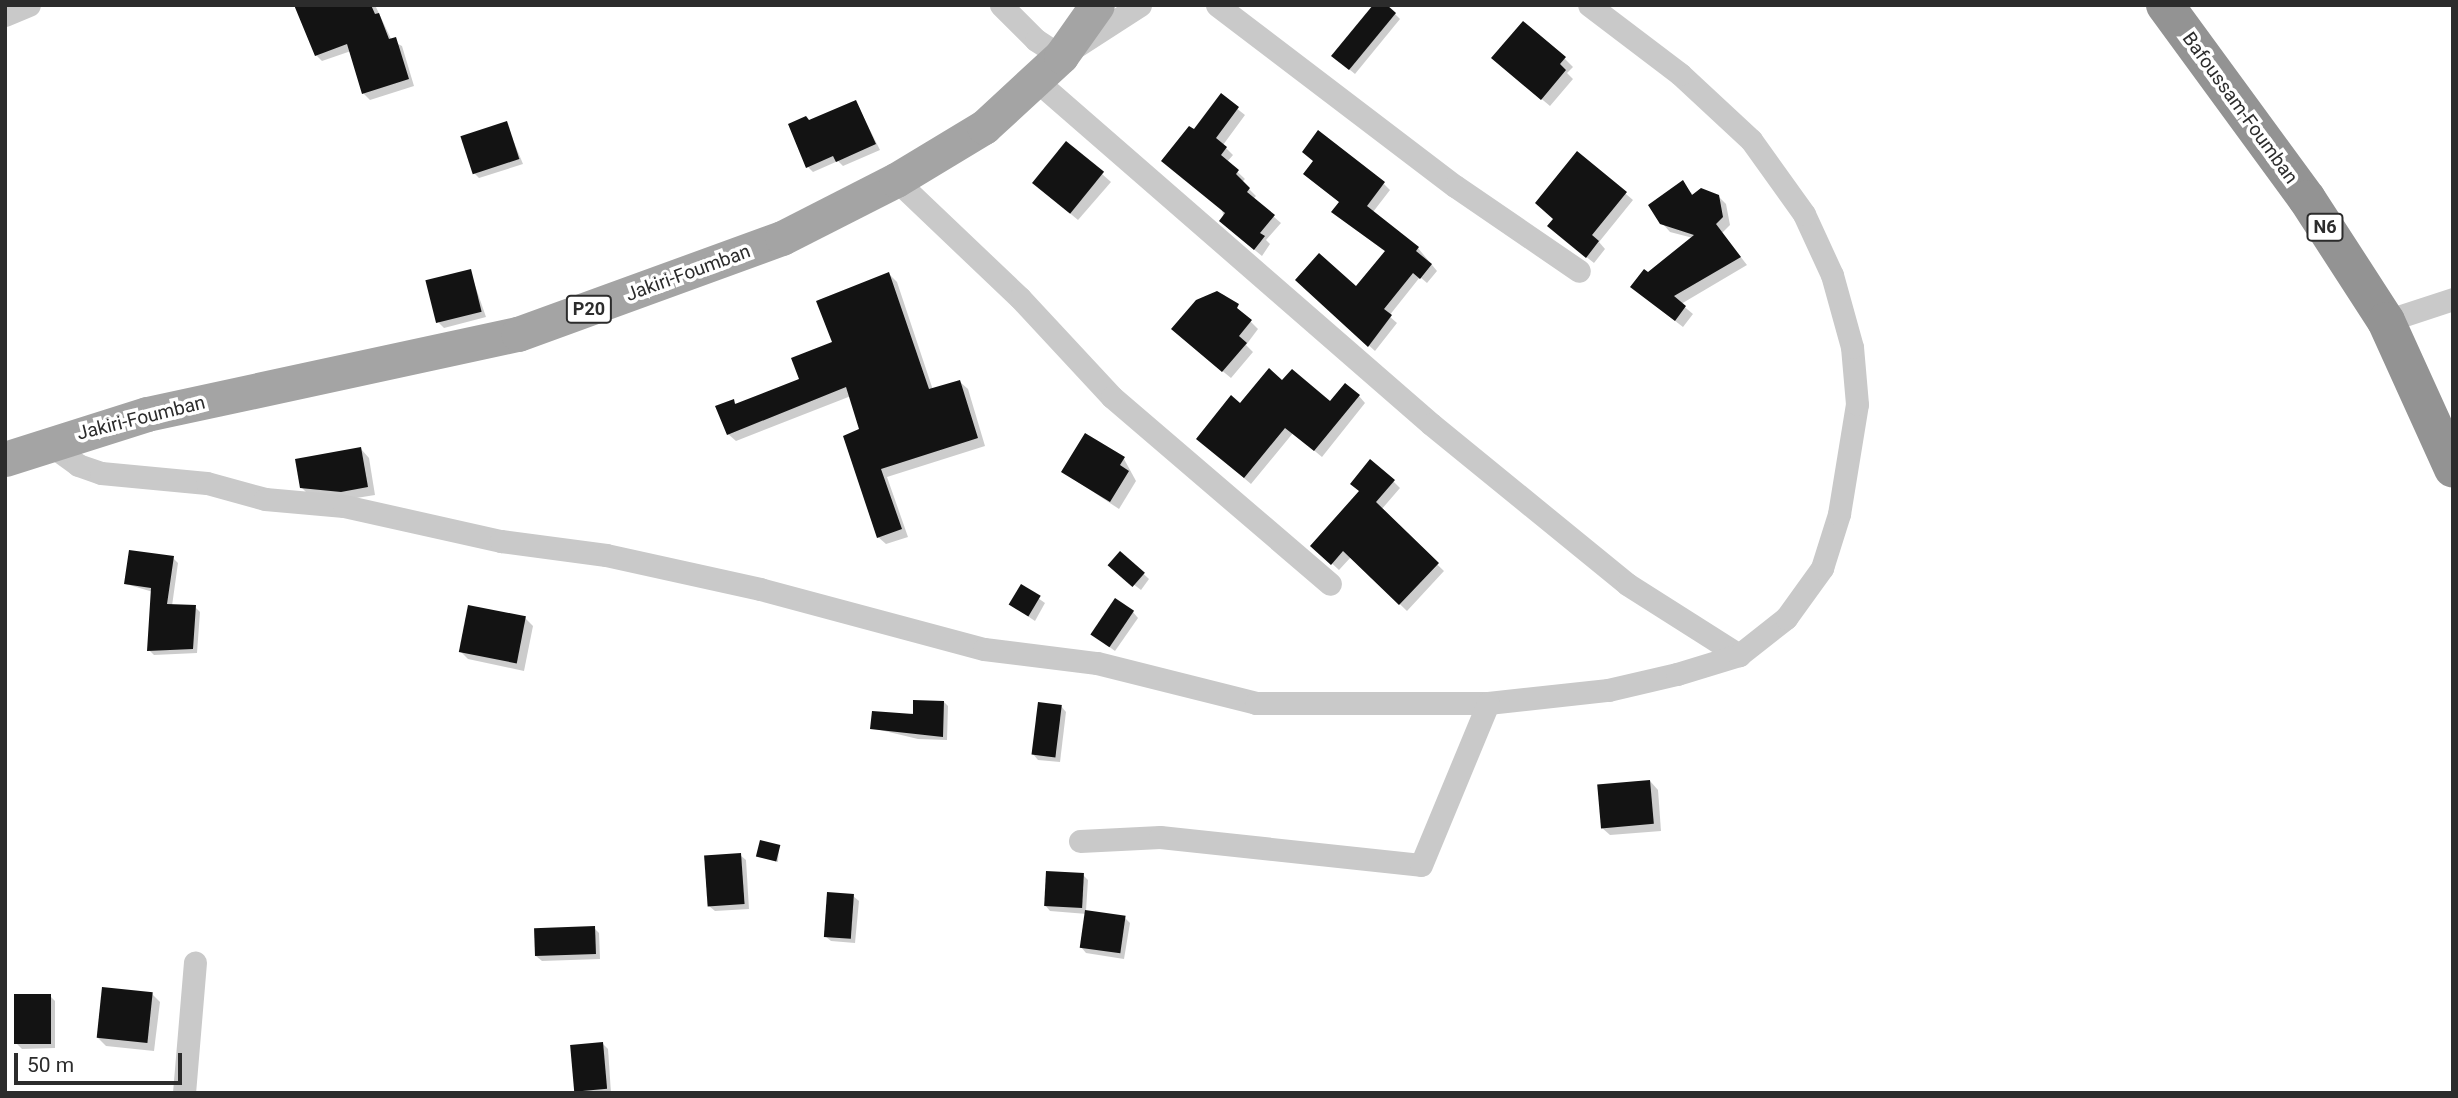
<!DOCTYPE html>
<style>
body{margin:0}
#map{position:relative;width:2458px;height:1098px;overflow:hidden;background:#fff;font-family:Roboto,sans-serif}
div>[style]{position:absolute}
.shadow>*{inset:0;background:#0003}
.building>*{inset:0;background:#131313;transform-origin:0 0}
.street>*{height:23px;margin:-11.5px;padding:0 11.5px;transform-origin:11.5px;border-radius:11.5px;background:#c9c9c9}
.primary>*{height:35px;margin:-17.5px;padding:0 17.5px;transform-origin:17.5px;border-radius:17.5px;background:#a4a4a4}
.highway>*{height:38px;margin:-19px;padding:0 19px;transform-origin:19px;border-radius:19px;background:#939393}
span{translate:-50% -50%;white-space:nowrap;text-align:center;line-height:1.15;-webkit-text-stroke:7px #fff;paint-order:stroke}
.shield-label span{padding:2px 5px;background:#fff;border:2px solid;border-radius:5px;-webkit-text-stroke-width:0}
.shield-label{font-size:18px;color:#2c2c2c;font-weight:700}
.street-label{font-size:19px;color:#2c2c2c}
.frame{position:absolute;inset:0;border:7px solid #2c2c2c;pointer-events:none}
.scale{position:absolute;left:14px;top:1053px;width:168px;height:32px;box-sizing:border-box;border:4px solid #2c2c2c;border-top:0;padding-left:9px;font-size:21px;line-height:24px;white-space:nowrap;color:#2c2c2c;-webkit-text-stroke:5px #fff;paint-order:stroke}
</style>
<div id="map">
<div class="shadow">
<i style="clip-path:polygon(296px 5px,375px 5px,392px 41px,402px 46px,414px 86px,370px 100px,364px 94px,351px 51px,322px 61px,316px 55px)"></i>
<i style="clip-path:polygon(1395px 14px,1400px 19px,1355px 74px,1339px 61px)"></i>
<i style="clip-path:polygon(1565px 59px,1573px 67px,1567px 73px,1573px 79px,1550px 106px,1502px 66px)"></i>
<i style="clip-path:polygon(1221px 96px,1245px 115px,1223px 145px,1233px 155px,1227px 162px,1245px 179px,1242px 182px,1256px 196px,1253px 199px,1281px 223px,1266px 240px,1270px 244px,1262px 256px,1228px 228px,1194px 132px)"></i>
<i style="clip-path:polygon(856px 102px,880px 150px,843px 166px,838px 161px,813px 172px,808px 167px,810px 122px)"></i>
<i style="clip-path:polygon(506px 123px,523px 164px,479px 178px,474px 173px)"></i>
<i style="clip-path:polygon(1067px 143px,1111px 182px,1078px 220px,1042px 190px)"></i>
<i style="clip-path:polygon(1578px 153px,1633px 200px,1599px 242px,1605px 249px,1594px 263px,1556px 233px,1555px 219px)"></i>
<i style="clip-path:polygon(1683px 183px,1694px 196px,1718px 196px,1726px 204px,1730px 225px,1722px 233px,1747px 265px,1681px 304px,1693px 314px,1683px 327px,1640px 294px,1648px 274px,1693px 238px,1670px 232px,1662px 223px)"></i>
<i style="clip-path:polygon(1384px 184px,1390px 190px,1373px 212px,1418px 248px,1437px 271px,1427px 283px,1420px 277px,1389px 316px,1397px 323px,1375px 351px,1297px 280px,1356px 289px,1386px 252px,1340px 218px)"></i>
<i style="clip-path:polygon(470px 271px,486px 317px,444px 328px,439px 323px)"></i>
<i style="clip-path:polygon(889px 274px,897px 282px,933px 390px,960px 382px,968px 389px,985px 446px,887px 477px,908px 537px,886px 544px,878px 537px,862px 430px,851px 396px,736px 441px,728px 434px,733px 401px,737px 405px,801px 379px)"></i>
<i style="clip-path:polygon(1217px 293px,1224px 295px,1258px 329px,1246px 345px,1253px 352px,1231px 378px,1181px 337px)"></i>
<i style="clip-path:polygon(1283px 382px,1330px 403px,1359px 396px,1365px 403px,1322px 457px,1293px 433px,1251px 484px,1205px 445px,1241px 405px)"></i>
<i style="clip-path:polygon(361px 449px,369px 458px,375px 495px,350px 499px,310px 496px,301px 487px)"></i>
<i style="clip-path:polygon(1124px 459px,1136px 481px,1119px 509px,1063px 472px)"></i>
<i style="clip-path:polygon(1393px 481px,1400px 488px,1381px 510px,1444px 571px,1407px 611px,1351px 557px,1339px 570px,1313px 546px)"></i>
<i style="clip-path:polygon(1121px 553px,1149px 579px,1141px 590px,1116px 571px)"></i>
<i style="clip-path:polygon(173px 558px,178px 563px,172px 606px,195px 607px,200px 612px,197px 653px,154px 655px,149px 650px,153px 592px,126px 584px)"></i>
<i style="clip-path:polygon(1021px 586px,1045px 603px,1035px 621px,1011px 605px)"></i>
<i style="clip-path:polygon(1133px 612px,1138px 618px,1115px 651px,1093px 635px)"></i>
<i style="clip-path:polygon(525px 618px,533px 626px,524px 671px,468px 659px,460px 651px)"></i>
<i style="clip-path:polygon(944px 702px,948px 706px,947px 740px,918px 739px,872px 728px)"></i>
<i style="clip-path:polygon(1061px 706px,1066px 712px,1060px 762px,1038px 760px,1033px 754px)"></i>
<i style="clip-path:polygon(1650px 781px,1658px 790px,1661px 831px,1610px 835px,1601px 827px)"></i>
<i style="clip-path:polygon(779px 846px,778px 862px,759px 856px)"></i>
<i style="clip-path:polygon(740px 855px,746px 860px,749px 909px,715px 911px,709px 906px)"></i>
<i style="clip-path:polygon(1083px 875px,1088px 880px,1086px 911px,1125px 918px,1130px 923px,1124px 959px,1086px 953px,1081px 947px,1087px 914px,1050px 911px,1045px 905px)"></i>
<i style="clip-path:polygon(853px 896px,859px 901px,855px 943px,831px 941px,825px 936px)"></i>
<i style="clip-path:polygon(594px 928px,599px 933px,600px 959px,542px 961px,536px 956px)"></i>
<i style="clip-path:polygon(152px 994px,160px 1002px,154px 1051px,106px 1046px,98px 1038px)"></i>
<i style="clip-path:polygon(50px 996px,55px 1001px,55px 1048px,22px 1049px,17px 1044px)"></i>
<i style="clip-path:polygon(603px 1044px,608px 1049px,611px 1093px,578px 1093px)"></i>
</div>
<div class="building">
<i style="clip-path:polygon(294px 5px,371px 5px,375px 14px,379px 13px,389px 39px,396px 37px,409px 79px,362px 94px,347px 44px,315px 56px)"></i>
<i style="clip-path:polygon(1373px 5px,1387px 5px,1396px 13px,1349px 70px,1331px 56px)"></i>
<i style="clip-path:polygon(1523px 21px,1566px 57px,1560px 64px,1566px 70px,1541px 100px,1491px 58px)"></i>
<i style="clip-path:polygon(1221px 93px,1239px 107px,1216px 138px,1227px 147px,1221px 155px,1239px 170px,1236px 174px,1250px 188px,1247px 192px,1275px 215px,1260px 233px,1265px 236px,1254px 250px,1219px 221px,1225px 213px,1161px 161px,1189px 126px,1194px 129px)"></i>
<i style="clip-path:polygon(856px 100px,876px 144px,836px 162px,833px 156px,806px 168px,788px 124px,806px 116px,809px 120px)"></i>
<i style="left:507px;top:121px;width:40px;height:49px;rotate:72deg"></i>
<i style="clip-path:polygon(1318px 130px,1385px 182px,1367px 206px,1419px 247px,1416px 251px,1432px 264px,1420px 279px,1413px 273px,1384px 309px,1392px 315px,1368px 347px,1295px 280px,1319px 253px,1356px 286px,1385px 251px,1331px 212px,1339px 202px,1303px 174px,1313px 161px,1302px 152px)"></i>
<i style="left:1066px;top:141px;width:49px;height:54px;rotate:39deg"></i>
<i style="clip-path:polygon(1577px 151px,1627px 192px,1592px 235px,1599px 241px,1586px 258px,1547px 226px,1553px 219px,1535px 203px)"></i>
<i style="clip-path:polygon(1683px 180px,1692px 195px,1701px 188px,1719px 195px,1723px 217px,1716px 224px,1741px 257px,1674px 296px,1686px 306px,1675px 321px,1630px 287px,1644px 269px,1648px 272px,1694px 235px,1660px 224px,1648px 205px)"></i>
<i style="left:471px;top:269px;width:44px;height:47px;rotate:76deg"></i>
<i style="clip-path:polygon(889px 272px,929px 389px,960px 380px,978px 438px,881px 469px,902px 529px,877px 538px,843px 436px,859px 429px,846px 387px,727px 435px,715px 406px,734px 399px,735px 404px,799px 379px,791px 358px,832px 342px,816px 301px)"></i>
<i style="clip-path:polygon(1217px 291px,1239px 304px,1237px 308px,1252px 320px,1239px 336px,1247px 343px,1222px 372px,1171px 329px,1196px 300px)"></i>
<i style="clip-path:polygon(1269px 368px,1282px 380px,1292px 369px,1330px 401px,1345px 383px,1360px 395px,1314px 451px,1285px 428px,1244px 478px,1196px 439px,1231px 395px,1240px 403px)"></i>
<i style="clip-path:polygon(1085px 433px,1125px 457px,1120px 465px,1129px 471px,1110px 502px,1061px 472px)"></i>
<i style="clip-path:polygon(361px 447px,368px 487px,341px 492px,300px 488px,295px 459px)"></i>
<i style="clip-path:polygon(1370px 459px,1395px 480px,1376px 502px,1439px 563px,1399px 605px,1343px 551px,1331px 565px,1310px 546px,1359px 491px,1350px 484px)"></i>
<i style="clip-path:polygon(129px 550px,174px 556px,167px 604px,196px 605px,193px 649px,147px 651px,151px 588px,124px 584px)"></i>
<i style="left:1120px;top:551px;width:33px;height:19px;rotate:41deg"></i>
<i style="left:1021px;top:584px;width:23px;height:24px;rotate:31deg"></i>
<i style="left:1115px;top:598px;width:23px;height:44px;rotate:34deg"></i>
<i style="left:468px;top:605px;width:59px;height:48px;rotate:11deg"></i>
<i style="clip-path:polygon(913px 700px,944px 701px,943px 737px,870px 729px,872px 711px,913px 714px)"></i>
<i style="left:1038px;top:702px;width:24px;height:53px;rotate:7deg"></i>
<i style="left:1650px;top:780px;width:44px;height:53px;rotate:85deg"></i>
<i style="left:760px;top:840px;width:21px;height:17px;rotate:14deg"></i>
<i style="left:741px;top:853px;width:51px;height:37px;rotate:86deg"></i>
<i style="left:1046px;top:871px;width:38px;height:35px;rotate:3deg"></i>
<i style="left:827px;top:892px;width:27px;height:45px;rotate:4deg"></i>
<i style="left:1085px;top:910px;width:41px;height:38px;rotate:8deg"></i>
<i style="left:595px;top:926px;width:28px;height:61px;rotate:88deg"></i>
<i style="left:102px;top:987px;width:51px;height:51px;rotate:6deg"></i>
<i style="left:51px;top:994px;width:50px;height:37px;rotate:90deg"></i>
<i style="left:603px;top:1042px;width:47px;height:33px;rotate:85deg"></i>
</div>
<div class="street">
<i style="left:1001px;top:5px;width:49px;rotate:45deg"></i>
<i style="left:1036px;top:40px;width:30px;rotate:33deg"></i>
<i style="left:1061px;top:56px;width:94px;rotate:-32.8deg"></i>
<i style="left:1217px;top:5px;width:299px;rotate:37.3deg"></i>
<i style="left:1455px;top:186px;width:150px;rotate:34.4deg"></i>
<i style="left:5px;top:15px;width:26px;rotate:-23deg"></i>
<i style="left:1038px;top:82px;width:521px;rotate:41.03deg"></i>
<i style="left:1431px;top:424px;width:253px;rotate:39.2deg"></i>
<i style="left:1627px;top:584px;width:133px;rotate:32.4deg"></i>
<i style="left:896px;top:180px;width:171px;rotate:43.6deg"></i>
<i style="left:1020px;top:298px;width:135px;rotate:47.1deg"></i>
<i style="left:1112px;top:397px;width:287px;rotate:40.6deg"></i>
<i style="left:2386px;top:321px;width:71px;rotate:-18.2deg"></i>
<i style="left:48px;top:443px;width:37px;rotate:36deg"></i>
<i style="left:78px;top:465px;width:24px;rotate:19deg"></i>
<i style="left:101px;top:473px;width:106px;rotate:5.4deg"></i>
<i style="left:207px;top:483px;width:60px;rotate:15.4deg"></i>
<i style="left:265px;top:499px;width:79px;rotate:5.1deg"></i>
<i style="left:344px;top:506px;width:161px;rotate:12.6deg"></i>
<i style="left:501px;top:541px;width:106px;rotate:7.6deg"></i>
<i style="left:606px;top:555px;width:158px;rotate:12.4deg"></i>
<i style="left:760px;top:589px;width:232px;rotate:15deg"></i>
<i style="left:984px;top:649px;width:114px;rotate:7.1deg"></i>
<i style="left:1097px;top:663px;width:164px;rotate:14.1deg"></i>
<i style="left:1256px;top:703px;width:232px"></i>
<i style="left:1488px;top:703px;width:121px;rotate:-6.2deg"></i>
<i style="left:1608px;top:690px;width:71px;rotate:-13.1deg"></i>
<i style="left:1677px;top:674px;width:65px;rotate:-17deg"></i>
<i style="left:1739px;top:655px;width:60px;rotate:-38.2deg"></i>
<i style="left:1786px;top:618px;width:62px;rotate:-54.2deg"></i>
<i style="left:1822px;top:568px;width:57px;rotate:-72.5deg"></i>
<i style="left:1839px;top:514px;width:111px;rotate:-80.7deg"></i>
<i style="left:1857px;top:404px;width:57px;rotate:-95deg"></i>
<i style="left:1852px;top:347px;width:75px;rotate:-105.5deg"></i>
<i style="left:1832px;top:275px;width:67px;rotate:-114.7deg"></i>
<i style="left:1804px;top:214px;width:91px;rotate:-125.6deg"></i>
<i style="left:1751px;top:140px;width:97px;rotate:-137.1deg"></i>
<i style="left:1680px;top:74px;width:114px;rotate:-142.8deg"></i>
<i style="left:1080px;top:841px;width:80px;rotate:-2.9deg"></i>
<i style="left:1160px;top:837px;width:262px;rotate:6.1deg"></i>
<i style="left:1421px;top:865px;width:175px;rotate:-67.5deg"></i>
<i style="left:184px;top:1093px;width:131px;rotate:-85.2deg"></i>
</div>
<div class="primary">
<i style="left:5px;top:459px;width:149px;rotate:-17.6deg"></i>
<i style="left:147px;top:414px;width:380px;rotate:-12.2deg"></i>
<i style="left:518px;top:334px;width:281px;rotate:-20deg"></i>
<i style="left:782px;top:238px;width:128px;rotate:-27deg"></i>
<i style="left:896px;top:180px;width:103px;rotate:-31.1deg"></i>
<i style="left:984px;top:127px;width:105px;rotate:-42.7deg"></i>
<i style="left:1061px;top:56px;width:62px;rotate:-54.8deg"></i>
</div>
<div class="highway">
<i style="left:2165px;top:5px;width:240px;rotate:53.8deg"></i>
<i style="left:2307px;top:199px;width:145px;rotate:57.1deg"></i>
<i style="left:2386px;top:321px;width:162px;rotate:65.6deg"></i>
</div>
<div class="shield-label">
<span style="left:2325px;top:227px">N6</span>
<span style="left:589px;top:309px">P20</span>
</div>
<div class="street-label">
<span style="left:2240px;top:108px;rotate:54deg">Bafoussam-Foumban</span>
<span style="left:688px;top:273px;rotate:-20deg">Jakiri-Foumban</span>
<span style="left:141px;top:418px;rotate:-14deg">Jakiri-Foumban</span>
</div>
<div class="frame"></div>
<div class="scale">50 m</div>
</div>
